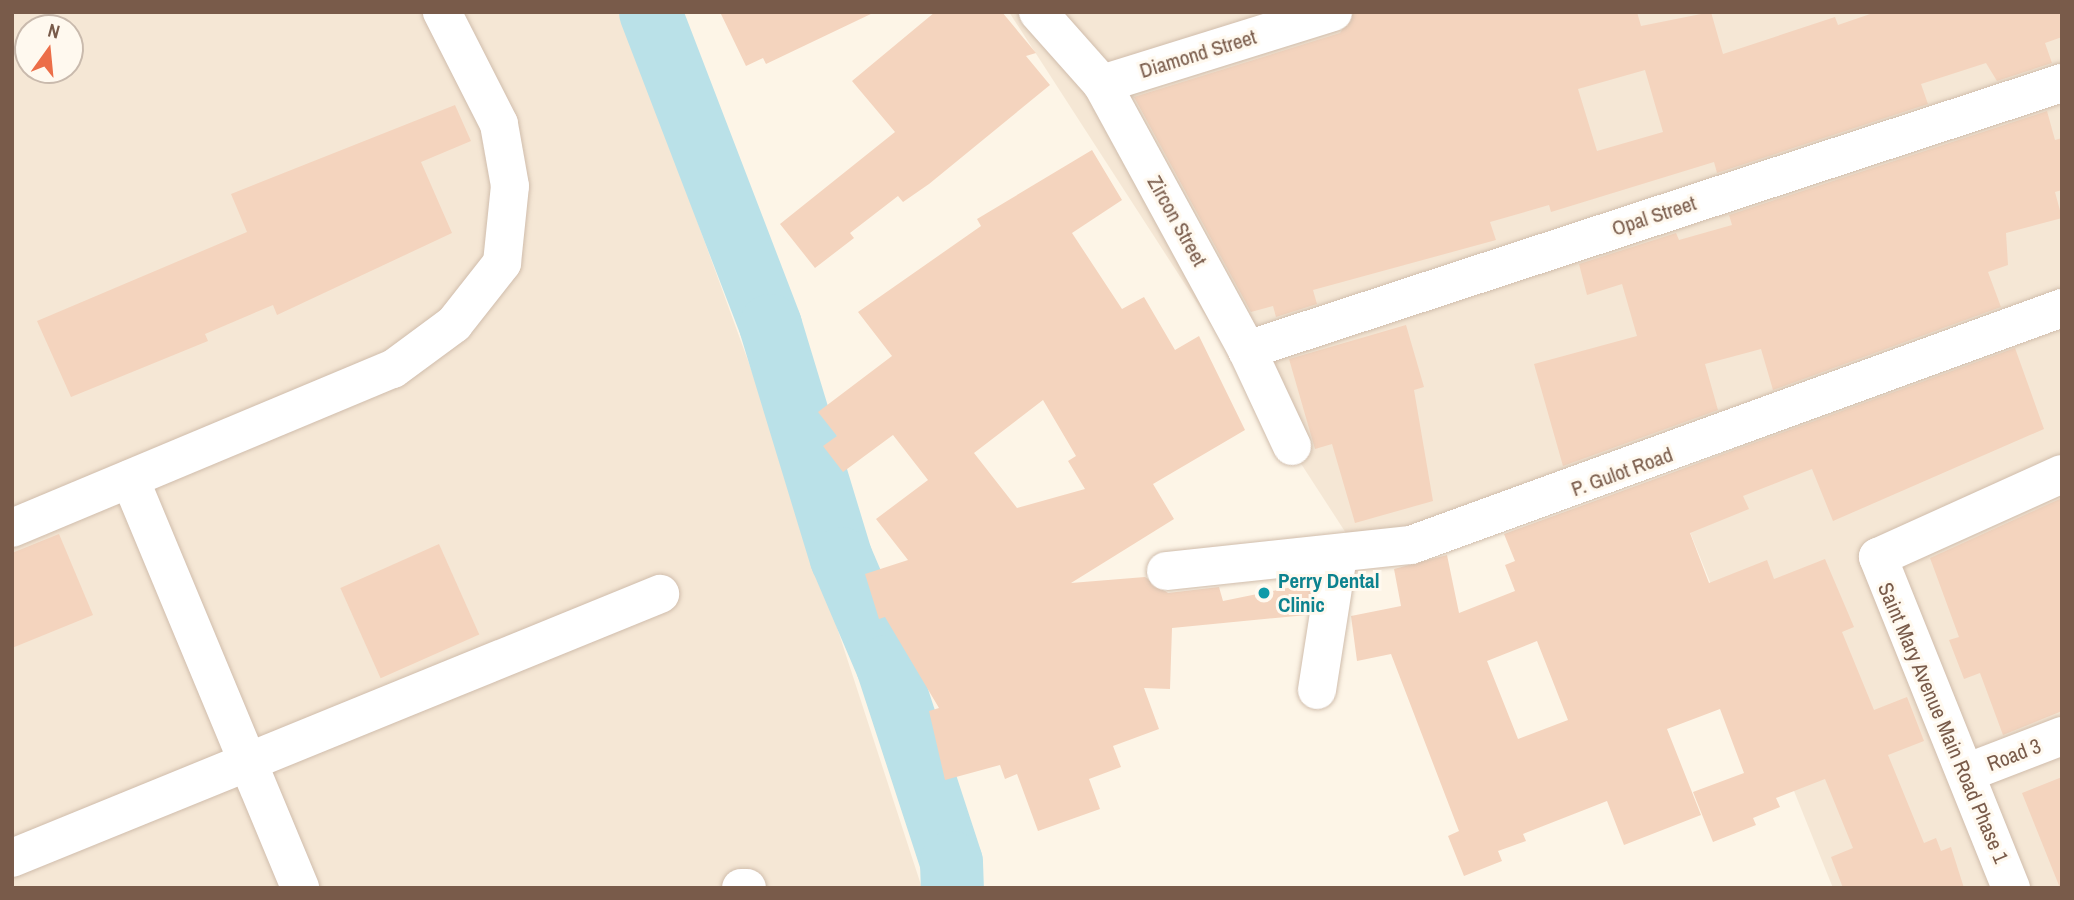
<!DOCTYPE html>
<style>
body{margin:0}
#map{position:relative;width:2074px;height:900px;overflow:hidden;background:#fdf5e7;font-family:"Archivo Narrow",sans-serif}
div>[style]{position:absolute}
.residential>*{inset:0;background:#f5e7d5}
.river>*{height:63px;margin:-31.5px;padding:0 31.5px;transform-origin:31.5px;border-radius:31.5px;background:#bae1e8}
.building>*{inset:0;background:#f4d4be;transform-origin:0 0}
.roads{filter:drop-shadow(0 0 2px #d0bdac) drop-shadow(0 0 2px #d0bdac)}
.minor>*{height:38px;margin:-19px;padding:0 19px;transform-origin:19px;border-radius:19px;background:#fff}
.dots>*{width:19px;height:19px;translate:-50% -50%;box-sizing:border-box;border:4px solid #fff9ef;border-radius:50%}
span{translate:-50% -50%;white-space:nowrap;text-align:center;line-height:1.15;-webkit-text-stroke:6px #fff9ef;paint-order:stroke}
.street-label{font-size:21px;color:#795b4a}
.culture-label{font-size:21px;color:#0d838f;font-weight:700}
.left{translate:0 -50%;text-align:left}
.frame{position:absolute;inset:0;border:14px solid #795b4a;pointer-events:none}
.north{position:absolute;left:14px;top:14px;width:70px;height:70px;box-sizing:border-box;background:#fff9ef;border:2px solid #c9baad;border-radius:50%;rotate:15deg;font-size:19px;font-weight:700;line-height:28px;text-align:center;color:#795b4a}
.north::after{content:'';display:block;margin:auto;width:24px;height:32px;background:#ec6e48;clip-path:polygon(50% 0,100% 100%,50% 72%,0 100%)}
</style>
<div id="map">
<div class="residential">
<i style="clip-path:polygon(evenodd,12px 12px,621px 12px,766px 410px,922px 888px,12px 888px,12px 12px,28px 28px,70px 28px,70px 70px,28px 70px,28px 28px)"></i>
<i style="clip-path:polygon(1009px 12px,2062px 12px,2062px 298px,1719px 426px,1353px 544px)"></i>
<i style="clip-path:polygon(2062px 319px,2062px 888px,1833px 888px,1667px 475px)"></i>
</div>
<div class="river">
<i style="left:650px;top:12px;width:335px;rotate:69deg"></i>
<i style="left:770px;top:325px;width:244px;rotate:73.1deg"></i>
<i style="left:841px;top:558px;width:117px;rotate:66.9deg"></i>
<i style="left:887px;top:666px;width:206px;rotate:71.9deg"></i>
<i style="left:951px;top:862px;width:26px;rotate:88deg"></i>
</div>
<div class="building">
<i style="clip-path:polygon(720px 12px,875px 12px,766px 64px,763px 58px,746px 66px)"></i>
<i style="clip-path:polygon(935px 12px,1002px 12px,1036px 53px,1026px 56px,1050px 85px,929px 184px,903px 202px,898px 196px,850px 233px,854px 238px,815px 268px,780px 224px,895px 132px,852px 81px)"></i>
<i style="clip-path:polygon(evenodd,1354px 12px,1637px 12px,1641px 26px,1711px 12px,1723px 54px,1835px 17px,1838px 25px,1876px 12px,2062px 12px,2062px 37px,2045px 43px,2052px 63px,1997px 81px,1986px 63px,1921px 84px,1928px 104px,1717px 173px,1714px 162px,1551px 212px,1549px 205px,1490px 222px,1496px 240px,1313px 290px,1317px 304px,1276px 317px,1273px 306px,1251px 312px,1134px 97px,1340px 33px,1354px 12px,1645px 70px,1663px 132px,1597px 151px,1578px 89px,1645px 70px)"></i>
<i style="clip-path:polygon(455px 105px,471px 141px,421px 162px,452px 233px,277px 315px,273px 305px,205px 334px,208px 341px,71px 397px,37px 321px,247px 232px,231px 194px)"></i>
<i style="clip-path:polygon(2047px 111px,2055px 140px,2062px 138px,2062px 190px,2055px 192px,2062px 218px,2006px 233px,2008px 265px,1988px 272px,2001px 307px,1773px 390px,1761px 349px,1705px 364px,1718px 410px,1563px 466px,1534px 364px,1637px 336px,1622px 284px,1587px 295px,1579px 264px,1676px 233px,1679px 240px,1732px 225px,1729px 215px)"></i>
<i style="clip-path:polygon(evenodd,1092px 150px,1122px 200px,1072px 233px,1122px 309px,1144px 297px,1175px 350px,1199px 336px,1245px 430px,1153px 484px,1174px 519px,1071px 583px,1145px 577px,1168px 593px,1219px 587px,1223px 601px,1312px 583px,1307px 615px,1172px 628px,1170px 689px,1144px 688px,1159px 729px,1113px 746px,1121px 767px,1089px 779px,1100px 809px,1038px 831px,1017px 774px,1005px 779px,1000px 765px,945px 780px,929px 711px,939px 708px,885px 617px,879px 619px,865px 574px,908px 560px,876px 519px,928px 480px,893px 435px,843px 472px,823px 446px,837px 436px,818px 412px,892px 356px,858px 312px,981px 226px,977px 219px,1092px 150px,1043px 400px,1076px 456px,1068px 461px,1085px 489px,1017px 508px,974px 453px,1043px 400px)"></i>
<i style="clip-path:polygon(1406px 325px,1424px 387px,1414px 390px,1433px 501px,1355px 523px,1332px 444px,1315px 449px,1289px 359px)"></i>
<i style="clip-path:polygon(evenodd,2015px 348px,2044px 429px,1833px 521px,1812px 469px,1743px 496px,1749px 509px,1690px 533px,1709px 583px,1767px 560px,1774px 579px,1825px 559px,1854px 627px,1842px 632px,1874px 710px,1907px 697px,1924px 741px,1888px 755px,1924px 843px,1936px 838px,1941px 851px,1951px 847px,1964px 888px,1843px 888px,1831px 857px,1853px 848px,1825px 779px,1776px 798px,1780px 807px,1753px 818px,1756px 825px,1713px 842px,1693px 792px,1744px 773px,1720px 709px,1667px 729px,1701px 815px,1624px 845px,1607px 801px,1523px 834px,1526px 841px,1498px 851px,1502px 861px,1464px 876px,1448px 836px,1459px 831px,1391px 654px,1357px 661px,1351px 616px,1401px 606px,1394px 569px,1447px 555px,1459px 613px,1515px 591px,1505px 565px,1515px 561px,1504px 534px,2015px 348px,1537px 641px,1568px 720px,1518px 739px,1487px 661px,1537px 641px)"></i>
<i style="clip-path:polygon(2062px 498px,2062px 711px,2003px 735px,1980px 673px,1964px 679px,1949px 640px,1959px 637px,1930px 558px)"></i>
<i style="clip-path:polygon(59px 534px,93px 615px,12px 648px,12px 553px)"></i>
<i style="left:439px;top:544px;width:99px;height:108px;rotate:66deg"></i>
<i style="clip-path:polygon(2062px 777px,2062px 887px,2060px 888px,2022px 793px)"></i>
</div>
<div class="roads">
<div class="minor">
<i style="left:1038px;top:12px;width:96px;rotate:48.4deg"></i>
<i style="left:1102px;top:84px;width:303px;rotate:61.4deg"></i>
<i style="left:1247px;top:350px;width:106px;rotate:64.9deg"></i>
<i style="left:1102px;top:84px;width:242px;rotate:-17.3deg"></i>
<i style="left:1247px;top:350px;width:858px;rotate:-18.14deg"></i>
<i style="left:130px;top:479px;width:443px;rotate:67.4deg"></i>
<i style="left:12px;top:528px;width:413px;rotate:-22.7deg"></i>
<i style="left:393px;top:369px;width:76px;rotate:-36.4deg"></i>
<i style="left:454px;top:324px;width:78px;rotate:-51.8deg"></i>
<i style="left:502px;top:263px;width:77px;rotate:-84.1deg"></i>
<i style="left:510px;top:186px;width:63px;rotate:-100.1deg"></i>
<i style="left:499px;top:124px;width:126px;rotate:-117deg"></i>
<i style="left:1166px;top:571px;width:246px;rotate:-6.1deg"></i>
<i style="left:1411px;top:545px;width:693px;rotate:-20deg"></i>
<i style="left:1317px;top:690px;width:136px;rotate:-81.1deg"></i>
<i style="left:1966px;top:773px;width:103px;rotate:-21.1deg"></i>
<i style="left:12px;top:858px;width:700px;rotate:-22.17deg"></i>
<i style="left:741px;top:888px;width:6px"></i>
<i style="left:2011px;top:888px;width:357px;rotate:-111.9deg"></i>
<i style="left:1878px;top:557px;width:202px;rotate:-24.3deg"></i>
</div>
</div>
<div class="dots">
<i style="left:1264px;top:593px;background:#0f9aa8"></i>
</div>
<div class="street-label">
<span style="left:1198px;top:54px;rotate:-17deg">Diamond Street</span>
<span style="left:1654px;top:216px;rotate:-18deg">Opal Street</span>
<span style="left:1177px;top:221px;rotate:61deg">Zircon Street</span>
<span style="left:1622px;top:472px;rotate:-20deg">P. Gulot Road</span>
<span style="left:1943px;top:723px;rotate:67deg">Saint Mary Avenue Main Road Phase 1</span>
<span style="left:2014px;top:755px;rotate:-21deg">Road 3</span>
</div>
<div class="culture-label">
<span class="left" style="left:1278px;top:593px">Perry Dental<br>Clinic</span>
</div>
<div class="frame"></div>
<div class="north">N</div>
</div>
